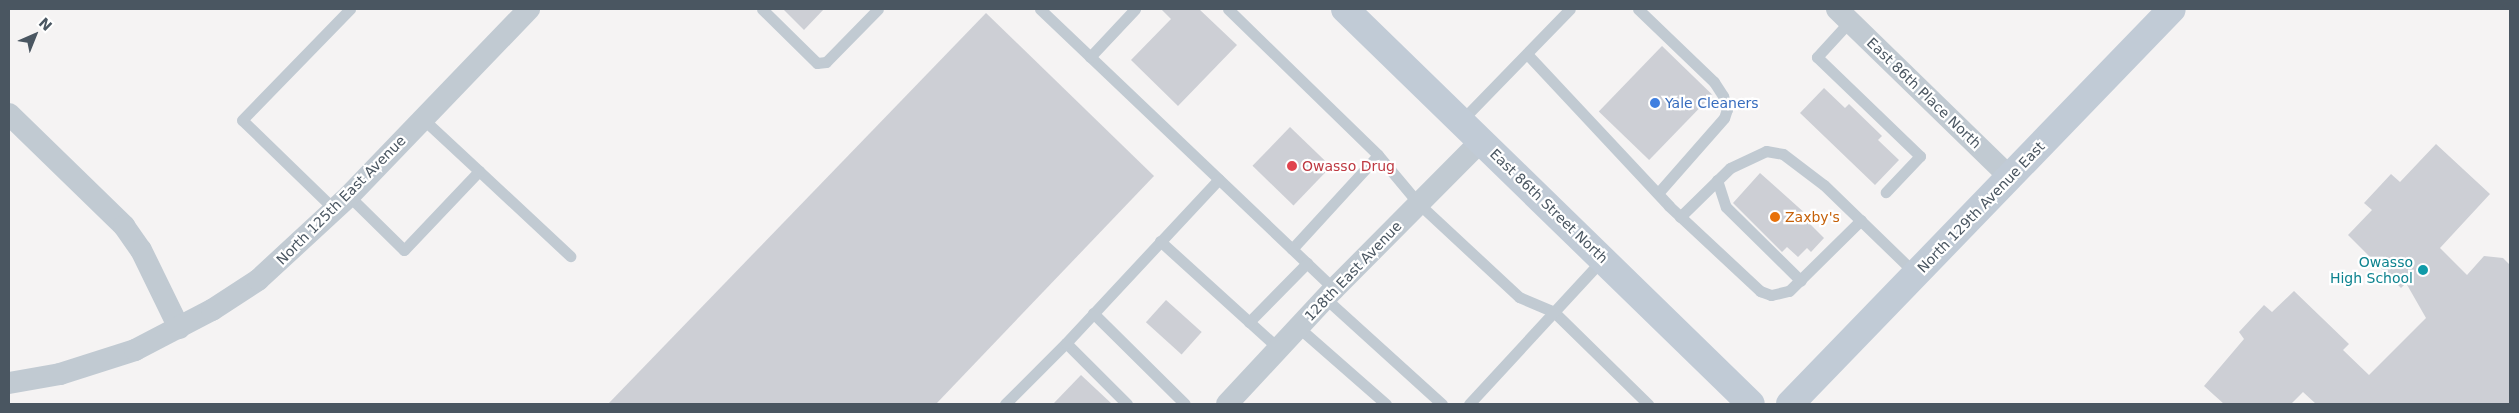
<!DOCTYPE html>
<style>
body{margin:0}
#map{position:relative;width:2519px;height:413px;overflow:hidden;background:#f5f3f3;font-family:"DejaVu Sans",sans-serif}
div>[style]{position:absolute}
.building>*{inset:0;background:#cdcfd5;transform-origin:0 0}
.service>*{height:11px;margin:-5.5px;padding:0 5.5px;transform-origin:5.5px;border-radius:5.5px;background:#c1cad2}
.minor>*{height:22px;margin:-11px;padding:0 11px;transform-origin:11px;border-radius:11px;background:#c1cad2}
.secondary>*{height:28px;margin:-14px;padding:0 14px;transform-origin:14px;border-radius:14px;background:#c1cbd6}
.dots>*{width:14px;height:14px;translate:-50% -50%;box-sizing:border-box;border:2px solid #fff;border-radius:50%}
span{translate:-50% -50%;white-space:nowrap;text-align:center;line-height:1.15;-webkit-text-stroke:4.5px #fff;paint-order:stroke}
.street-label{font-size:14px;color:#4a5661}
.shop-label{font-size:14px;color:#366cbe}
.left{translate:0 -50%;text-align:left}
.health-label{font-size:14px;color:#be3a42}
.food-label{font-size:14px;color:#c56008}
.culture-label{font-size:14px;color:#0d838f}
.right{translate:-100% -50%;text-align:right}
.frame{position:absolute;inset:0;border:10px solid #4a5661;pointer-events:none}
.north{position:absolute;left:10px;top:10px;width:50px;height:50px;-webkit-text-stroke:4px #fff;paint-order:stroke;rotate:44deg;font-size:14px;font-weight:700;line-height:20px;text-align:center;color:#4a5661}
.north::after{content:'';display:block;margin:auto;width:18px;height:22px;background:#4a5661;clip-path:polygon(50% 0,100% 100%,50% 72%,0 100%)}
</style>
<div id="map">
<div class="building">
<i style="clip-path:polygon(783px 9px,824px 9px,804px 30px)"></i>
<i style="clip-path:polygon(1161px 9px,1199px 9px,1237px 45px,1178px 106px,1131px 60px,1171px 19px)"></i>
<i style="clip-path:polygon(986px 13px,1154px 176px,936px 404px,608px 404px)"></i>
<i style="left:1662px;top:46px;width:70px;height:91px;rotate:44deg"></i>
<i style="clip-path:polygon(1824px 88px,1845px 108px,1849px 104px,1882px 136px,1878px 140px,1899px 160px,1875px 185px,1800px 113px)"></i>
<i style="left:1290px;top:127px;width:57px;height:54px;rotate:44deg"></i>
<i style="clip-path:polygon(2436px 144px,2490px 194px,2440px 248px,2467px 275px,2484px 256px,2503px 258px,2510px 265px,2510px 404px,2316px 404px,2303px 392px,2291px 404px,2224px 404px,2204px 386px,2244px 339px,2239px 332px,2264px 305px,2272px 312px,2294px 291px,2349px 344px,2343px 350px,2369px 375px,2426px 318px,2406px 283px,2401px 288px,2348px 235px,2372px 210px,2364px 203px,2391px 174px,2400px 182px)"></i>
<i style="clip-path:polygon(1760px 173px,1807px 215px,1804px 218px,1824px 238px,1811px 252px,1807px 248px,1798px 257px,1787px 247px,1782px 252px,1733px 203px)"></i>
<i style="left:1166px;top:300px;width:48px;height:30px;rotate:42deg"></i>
<i style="clip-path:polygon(1081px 375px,1112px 404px,1053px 404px)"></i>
</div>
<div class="service">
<i style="left:762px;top:9px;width:77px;rotate:44.5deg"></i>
<i style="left:817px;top:63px;width:9px;rotate:-6deg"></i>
<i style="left:826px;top:62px;width:74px;rotate:-45.5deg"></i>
<i style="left:1040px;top:9px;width:406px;rotate:43.6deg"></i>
<i style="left:1228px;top:9px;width:209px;rotate:44.2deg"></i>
<i style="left:1378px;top:155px;width:64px;rotate:50.1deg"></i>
<i style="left:1419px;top:204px;width:137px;rotate:42.9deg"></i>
<i style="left:1519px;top:297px;width:38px;rotate:23deg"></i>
<i style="left:1554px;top:312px;width:132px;rotate:44.4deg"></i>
<i style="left:1638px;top:9px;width:105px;rotate:43.8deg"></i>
<i style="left:1714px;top:82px;width:17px;rotate:57deg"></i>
<i style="left:1723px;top:96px;width:14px;rotate:73deg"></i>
<i style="left:1727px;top:109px;width:9px;rotate:108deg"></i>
<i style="left:1724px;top:118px;width:100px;rotate:131.3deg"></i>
<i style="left:1850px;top:21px;width:49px;rotate:132.5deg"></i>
<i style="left:1817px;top:57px;width:143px;rotate:43.9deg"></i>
<i style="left:1920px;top:156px;width:50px;rotate:133.4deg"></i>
<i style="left:1527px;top:54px;width:208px;rotate:46.9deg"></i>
<i style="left:1669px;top:206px;width:125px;rotate:43deg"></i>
<i style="left:1760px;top:291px;width:12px;rotate:20deg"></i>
<i style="left:1771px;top:295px;width:18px;rotate:-13deg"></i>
<i style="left:1789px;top:291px;width:101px;rotate:-44.6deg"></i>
<i style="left:1090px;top:57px;width:66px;rotate:-46.8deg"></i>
<i style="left:1461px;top:121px;width:156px;rotate:-45.8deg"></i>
<i style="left:479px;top:171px;width:125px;rotate:43deg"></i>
<i style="left:1717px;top:180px;width:28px;rotate:72deg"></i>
<i style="left:1726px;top:207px;width:105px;rotate:44.6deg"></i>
<i style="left:349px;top:196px;width:77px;rotate:44.5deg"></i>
<i style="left:404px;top:250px;width:109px;rotate:-46.5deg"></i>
<i style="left:479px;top:171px;width:76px;rotate:-137.1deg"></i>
<i style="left:335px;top:210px;width:129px;rotate:-135.9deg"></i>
<i style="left:242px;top:120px;width:155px;rotate:-45.8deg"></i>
<i style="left:1680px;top:217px;width:70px;rotate:-44.4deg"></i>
<i style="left:1730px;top:168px;width:40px;rotate:-25deg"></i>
<i style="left:1766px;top:151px;width:17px;rotate:10deg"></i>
<i style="left:1783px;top:154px;width:51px;rotate:37.1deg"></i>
<i style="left:1824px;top:185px;width:128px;rotate:44.1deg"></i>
<i style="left:1160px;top:241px;width:159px;rotate:42.2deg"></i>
<i style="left:1292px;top:249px;width:127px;rotate:-47.5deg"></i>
<i style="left:1325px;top:298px;width:158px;rotate:42.2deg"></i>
<i style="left:1093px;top:313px;width:129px;rotate:44.7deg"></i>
<i style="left:1249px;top:322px;width:83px;rotate:-45.5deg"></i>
<i style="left:1298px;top:327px;width:117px;rotate:41.2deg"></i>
<i style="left:1005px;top:404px;width:86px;rotate:-45deg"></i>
<i style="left:1127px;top:404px;width:86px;rotate:-135deg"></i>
<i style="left:1066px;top:343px;width:224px;rotate:-47deg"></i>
<i style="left:1469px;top:404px;width:197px;rotate:-47.3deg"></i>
</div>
<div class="minor">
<i style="left:1837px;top:9px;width:241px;rotate:44.2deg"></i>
<i style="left:9px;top:114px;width:161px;rotate:44.2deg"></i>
<i style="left:124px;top:226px;width:29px;rotate:55deg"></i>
<i style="left:141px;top:250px;width:87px;rotate:64deg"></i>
<i style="left:9px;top:383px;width:52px;rotate:-10deg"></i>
<i style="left:60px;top:374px;width:79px;rotate:-17.7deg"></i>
<i style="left:135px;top:350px;width:87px;rotate:-27.5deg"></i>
<i style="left:212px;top:310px;width:55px;rotate:-33.1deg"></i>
<i style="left:258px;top:280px;width:124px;rotate:-42.7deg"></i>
<i style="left:349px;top:196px;width:260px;rotate:-46.1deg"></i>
<i style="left:1227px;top:404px;width:157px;rotate:-47.1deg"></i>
<i style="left:1334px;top:289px;width:210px;rotate:-45.2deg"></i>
</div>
<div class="secondary">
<i style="left:1345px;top:9px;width:566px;rotate:44.21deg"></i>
<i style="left:1790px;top:404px;width:549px;rotate:-45.96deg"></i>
</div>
<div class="dots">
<i style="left:1655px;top:103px;background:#3f7fe0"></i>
<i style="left:1292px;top:166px;background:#e0444e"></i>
<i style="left:1775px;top:217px;background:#e8710a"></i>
<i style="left:2423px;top:270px;background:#0f9aa8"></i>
</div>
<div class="street-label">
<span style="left:1924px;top:93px;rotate:44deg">East 86th Place North</span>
<span style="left:341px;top:200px;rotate:-45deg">North 125th East Avenue</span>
<span style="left:1549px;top:206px;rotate:44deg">East 86th Street North</span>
<span style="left:1981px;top:207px;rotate:-46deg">North 129th Avenue East</span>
<span style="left:1353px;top:271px;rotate:-46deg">128th East Avenue</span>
</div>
<div class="shop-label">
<span class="left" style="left:1665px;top:103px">Yale Cleaners</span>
</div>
<div class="health-label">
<span class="left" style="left:1302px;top:166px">Owasso Drug</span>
</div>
<div class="food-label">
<span class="left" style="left:1785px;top:217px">Zaxby's</span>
</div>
<div class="culture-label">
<span class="right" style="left:2413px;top:270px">Owasso<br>High School</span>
</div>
<div class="frame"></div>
<div class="north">N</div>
</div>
